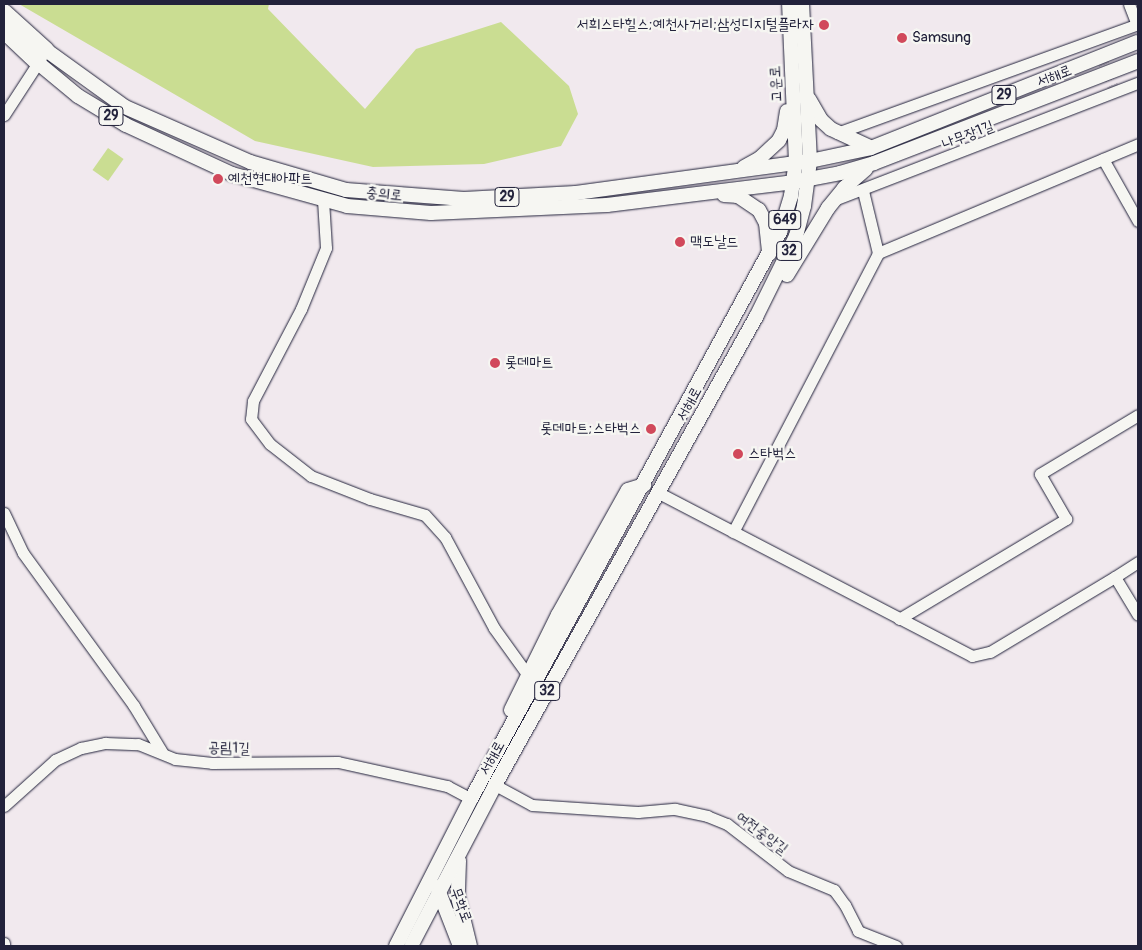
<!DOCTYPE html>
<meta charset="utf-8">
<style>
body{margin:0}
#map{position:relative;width:1142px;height:950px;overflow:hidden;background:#f1e9ee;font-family:Pangolin,"Poor Story",sans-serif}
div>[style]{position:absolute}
.green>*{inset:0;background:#cadd92;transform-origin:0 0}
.minor-tunnel>*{height:11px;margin-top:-5.5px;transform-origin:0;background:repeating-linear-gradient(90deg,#c8c1ca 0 11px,transparent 0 16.5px)}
.roads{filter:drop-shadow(0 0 1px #22223b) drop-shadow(0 0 1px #22223b)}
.minor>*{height:11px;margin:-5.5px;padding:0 5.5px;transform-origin:5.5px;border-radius:5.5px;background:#f6f6f2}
.major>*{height:14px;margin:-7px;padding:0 7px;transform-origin:7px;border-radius:7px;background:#f6f6f2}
.highway>*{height:16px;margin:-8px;padding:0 8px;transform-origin:8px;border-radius:8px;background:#f6f6f2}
.dots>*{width:14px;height:14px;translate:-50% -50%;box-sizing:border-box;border:2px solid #f6f6f2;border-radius:50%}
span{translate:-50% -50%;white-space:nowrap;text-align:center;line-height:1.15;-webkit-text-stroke:4.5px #f6f6f2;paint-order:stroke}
.shield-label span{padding:1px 4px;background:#f6f6f2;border:1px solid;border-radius:4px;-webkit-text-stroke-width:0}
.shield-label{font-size:14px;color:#22223b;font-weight:700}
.poi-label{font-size:15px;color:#22223b}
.right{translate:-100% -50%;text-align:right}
.left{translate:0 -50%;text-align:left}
.street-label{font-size:15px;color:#22223b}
.frame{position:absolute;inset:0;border:5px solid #22223b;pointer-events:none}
</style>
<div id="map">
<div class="green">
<i style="clip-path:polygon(19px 4px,269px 4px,268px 9px,365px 109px,416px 49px,501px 22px,569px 86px,578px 114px,561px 146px,484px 164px,373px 167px,255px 141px)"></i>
<i style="left:108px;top:148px;width:19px;height:27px;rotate:35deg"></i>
</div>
<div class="minor-tunnel">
<i style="left:1100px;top:54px;width:35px;rotate:68deg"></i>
</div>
<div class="roads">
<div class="minor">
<i style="left:1129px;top:4px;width:22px;rotate:69deg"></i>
<i style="left:4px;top:115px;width:68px;rotate:-57deg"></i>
<i style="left:837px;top:133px;width:320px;rotate:-19.9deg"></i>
<i style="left:1103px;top:159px;width:71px;rotate:60.6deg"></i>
<i style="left:863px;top:191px;width:64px;rotate:76.4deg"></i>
<i style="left:323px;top:200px;width:48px;rotate:86.4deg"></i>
<i style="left:326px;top:248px;width:66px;rotate:112.3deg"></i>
<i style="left:301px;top:309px;width:104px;rotate:117.6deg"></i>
<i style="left:253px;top:401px;width:18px;rotate:96deg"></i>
<i style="left:251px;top:419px;width:31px;rotate:53deg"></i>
<i style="left:270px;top:444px;width:52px;rotate:38deg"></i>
<i style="left:311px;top:476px;width:63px;rotate:21.3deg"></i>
<i style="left:370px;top:499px;width:57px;rotate:16.2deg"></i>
<i style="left:425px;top:515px;width:30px;rotate:48deg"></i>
<i style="left:445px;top:537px;width:103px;rotate:61.7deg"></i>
<i style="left:494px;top:628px;width:57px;rotate:54.3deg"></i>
<i style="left:834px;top:200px;width:326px;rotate:-21.1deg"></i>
<i style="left:657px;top:492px;width:355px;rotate:27.5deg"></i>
<i style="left:972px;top:656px;width:18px;rotate:-13deg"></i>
<i style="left:990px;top:652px;width:146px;rotate:-31deg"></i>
<i style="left:4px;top:513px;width:44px;rotate:64.6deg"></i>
<i style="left:23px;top:553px;width:189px;rotate:54deg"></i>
<i style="left:134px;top:706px;width:54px;rotate:58.7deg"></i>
<i style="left:733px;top:532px;width:314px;rotate:-62.5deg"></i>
<i style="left:878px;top:253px;width:282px;rotate:-22.7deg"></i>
<i style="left:1138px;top:562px;width:27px;rotate:147deg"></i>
<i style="left:1115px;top:577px;width:44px;rotate:58.8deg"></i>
<i style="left:899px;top:619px;width:195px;rotate:-30.9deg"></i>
<i style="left:1066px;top:519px;width:52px;rotate:-120deg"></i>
<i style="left:1040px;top:474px;width:114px;rotate:-31deg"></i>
<i style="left:495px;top:785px;width:42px;rotate:28.4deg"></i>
<i style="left:532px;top:805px;width:106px;rotate:3.8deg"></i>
<i style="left:638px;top:812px;width:37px;rotate:-5deg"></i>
<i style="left:675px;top:809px;width:33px;rotate:12deg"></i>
<i style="left:707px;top:816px;width:22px;rotate:22deg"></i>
<i style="left:727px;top:824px;width:77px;rotate:37.6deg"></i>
<i style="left:788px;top:871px;width:50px;rotate:22.4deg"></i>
<i style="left:834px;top:890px;width:19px;rotate:54deg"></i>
<i style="left:845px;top:905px;width:29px;rotate:63deg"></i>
<i style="left:858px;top:931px;width:41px;rotate:21.5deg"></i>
<i style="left:4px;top:806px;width:69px;rotate:-42deg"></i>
<i style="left:55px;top:760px;width:29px;rotate:-25deg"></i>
<i style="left:81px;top:748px;width:25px;rotate:-12deg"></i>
<i style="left:105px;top:743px;width:33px;rotate:2deg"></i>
<i style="left:138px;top:744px;width:40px;rotate:22deg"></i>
<i style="left:175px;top:759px;width:37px;rotate:6deg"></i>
<i style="left:212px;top:763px;width:126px;rotate:-0.5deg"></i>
<i style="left:338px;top:762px;width:112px;rotate:12.4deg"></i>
<i style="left:447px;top:786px;width:27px;rotate:28deg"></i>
<i style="left:4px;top:943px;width:3px;rotate:90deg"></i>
</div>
<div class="major">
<i style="left:46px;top:50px;width:97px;rotate:35.8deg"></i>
<i style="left:125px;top:107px;width:137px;rotate:23.7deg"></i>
<i style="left:250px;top:162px;width:100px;rotate:16.3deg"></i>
<i style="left:346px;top:190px;width:118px;rotate:4.4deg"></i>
<i style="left:464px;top:199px;width:112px;rotate:-3.1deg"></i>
<i style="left:576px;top:193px;width:236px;rotate:-7.8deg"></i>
<i style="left:810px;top:161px;width:62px;rotate:-12deg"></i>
<i style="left:871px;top:148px;width:287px;rotate:-21.7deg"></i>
<i style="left:37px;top:62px;width:53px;rotate:39.7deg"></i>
<i style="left:78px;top:96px;width:56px;rotate:31.1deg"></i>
<i style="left:126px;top:125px;width:117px;rotate:24.8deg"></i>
<i style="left:232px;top:174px;width:119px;rotate:15.5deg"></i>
<i style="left:347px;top:206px;width:84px;rotate:4.8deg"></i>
<i style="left:431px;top:213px;width:176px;rotate:-2.6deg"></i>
<i style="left:607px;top:205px;width:187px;rotate:-7deg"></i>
<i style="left:793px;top:182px;width:48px;rotate:-10.8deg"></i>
<i style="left:840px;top:173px;width:35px;rotate:-16deg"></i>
<i style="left:874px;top:163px;width:283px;rotate:-21.1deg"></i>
<i style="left:809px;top:99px;width:24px;rotate:60deg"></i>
<i style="left:821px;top:120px;width:13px;rotate:42deg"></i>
<i style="left:831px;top:129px;width:43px;rotate:24.8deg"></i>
<i style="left:744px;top:167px;width:18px;rotate:-29deg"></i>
<i style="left:760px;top:158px;width:26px;rotate:-43deg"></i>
<i style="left:779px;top:140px;width:11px;rotate:-63deg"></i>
<i style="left:784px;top:130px;width:19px;rotate:-81deg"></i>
<i style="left:724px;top:195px;width:14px;rotate:4deg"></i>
<i style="left:738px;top:196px;width:25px;rotate:34deg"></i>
<i style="left:759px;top:210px;width:15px;rotate:62deg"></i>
<i style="left:766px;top:223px;width:31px;rotate:84deg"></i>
<i style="left:787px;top:275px;width:79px;rotate:-58.5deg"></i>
<i style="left:828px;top:208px;width:26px;rotate:-51deg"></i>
<i style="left:844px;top:188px;width:29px;rotate:-41deg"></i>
<i style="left:511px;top:710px;width:106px;rotate:-63.7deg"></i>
<i style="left:558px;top:615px;width:143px;rotate:-60.8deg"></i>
<i style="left:628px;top:490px;width:17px;rotate:-17deg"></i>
<i style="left:459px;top:861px;width:36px;rotate:92deg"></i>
<i style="left:458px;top:897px;width:50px;rotate:76.2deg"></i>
<i style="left:437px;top:887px;width:63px;rotate:68.7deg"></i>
<i style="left:396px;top:946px;width:165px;rotate:-63deg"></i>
<i style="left:471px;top:799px;width:646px;rotate:-61.41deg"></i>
<i style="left:780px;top:232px;width:38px;rotate:-73deg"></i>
<i style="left:791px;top:196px;width:34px;rotate:-82deg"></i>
<i style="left:796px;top:162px;width:158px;rotate:-92.5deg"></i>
<i style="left:411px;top:946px;width:182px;rotate:-62.4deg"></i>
<i style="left:495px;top:785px;width:536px;rotate:-60.85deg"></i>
<i style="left:756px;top:317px;width:90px;rotate:-63.7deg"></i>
<i style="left:796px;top:236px;width:31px;rotate:-75deg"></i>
<i style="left:804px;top:206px;width:45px;rotate:-82.4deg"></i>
<i style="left:810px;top:161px;width:157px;rotate:-92.9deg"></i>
</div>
<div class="highway">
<i style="left:4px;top:12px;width:57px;rotate:42.1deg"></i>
<i style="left:4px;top:31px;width:45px;rotate:43.2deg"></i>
</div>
</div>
<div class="dots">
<i style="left:824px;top:25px;background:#d1495b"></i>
<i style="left:902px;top:38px;background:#d1495b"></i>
<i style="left:218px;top:179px;background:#d1495b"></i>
<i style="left:680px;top:242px;background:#d1495b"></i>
<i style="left:495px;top:363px;background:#d1495b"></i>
<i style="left:651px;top:429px;background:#d1495b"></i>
<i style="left:738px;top:454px;background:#d1495b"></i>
</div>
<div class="shield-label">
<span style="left:1004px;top:95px">29</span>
<span style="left:111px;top:116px">29</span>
<span style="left:507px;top:197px">29</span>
<span style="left:785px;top:220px">649</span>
<span style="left:789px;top:251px">32</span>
<span style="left:547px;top:691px">32</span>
</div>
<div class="poi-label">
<span class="right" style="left:814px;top:25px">서희스타힐스;예천사거리;삼성디지털플라자</span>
<span class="left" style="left:912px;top:38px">Samsung</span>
<span class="left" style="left:228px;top:179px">예천현대아파트</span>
<span class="left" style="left:690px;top:242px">맥도날드</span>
<span class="left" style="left:505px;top:363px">롯데마트</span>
<span class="right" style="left:641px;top:429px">롯데마트;스타벅스</span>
<span class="left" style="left:748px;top:454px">스타벅스</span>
</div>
<div class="street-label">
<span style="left:1054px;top:76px;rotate:-21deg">서해로</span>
<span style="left:776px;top:84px;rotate:-93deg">고운로</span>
<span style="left:968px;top:135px;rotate:-21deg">나무장1길</span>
<span style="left:384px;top:194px;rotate:6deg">충의로</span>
<span style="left:689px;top:404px;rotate:-61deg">서해로</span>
<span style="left:229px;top:748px;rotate:2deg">공림1길</span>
<span style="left:492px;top:758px;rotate:-61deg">서해로</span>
<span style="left:762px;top:833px;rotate:37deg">여전중앙길</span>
<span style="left:461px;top:905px;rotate:69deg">무학로</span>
</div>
<div class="frame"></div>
</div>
